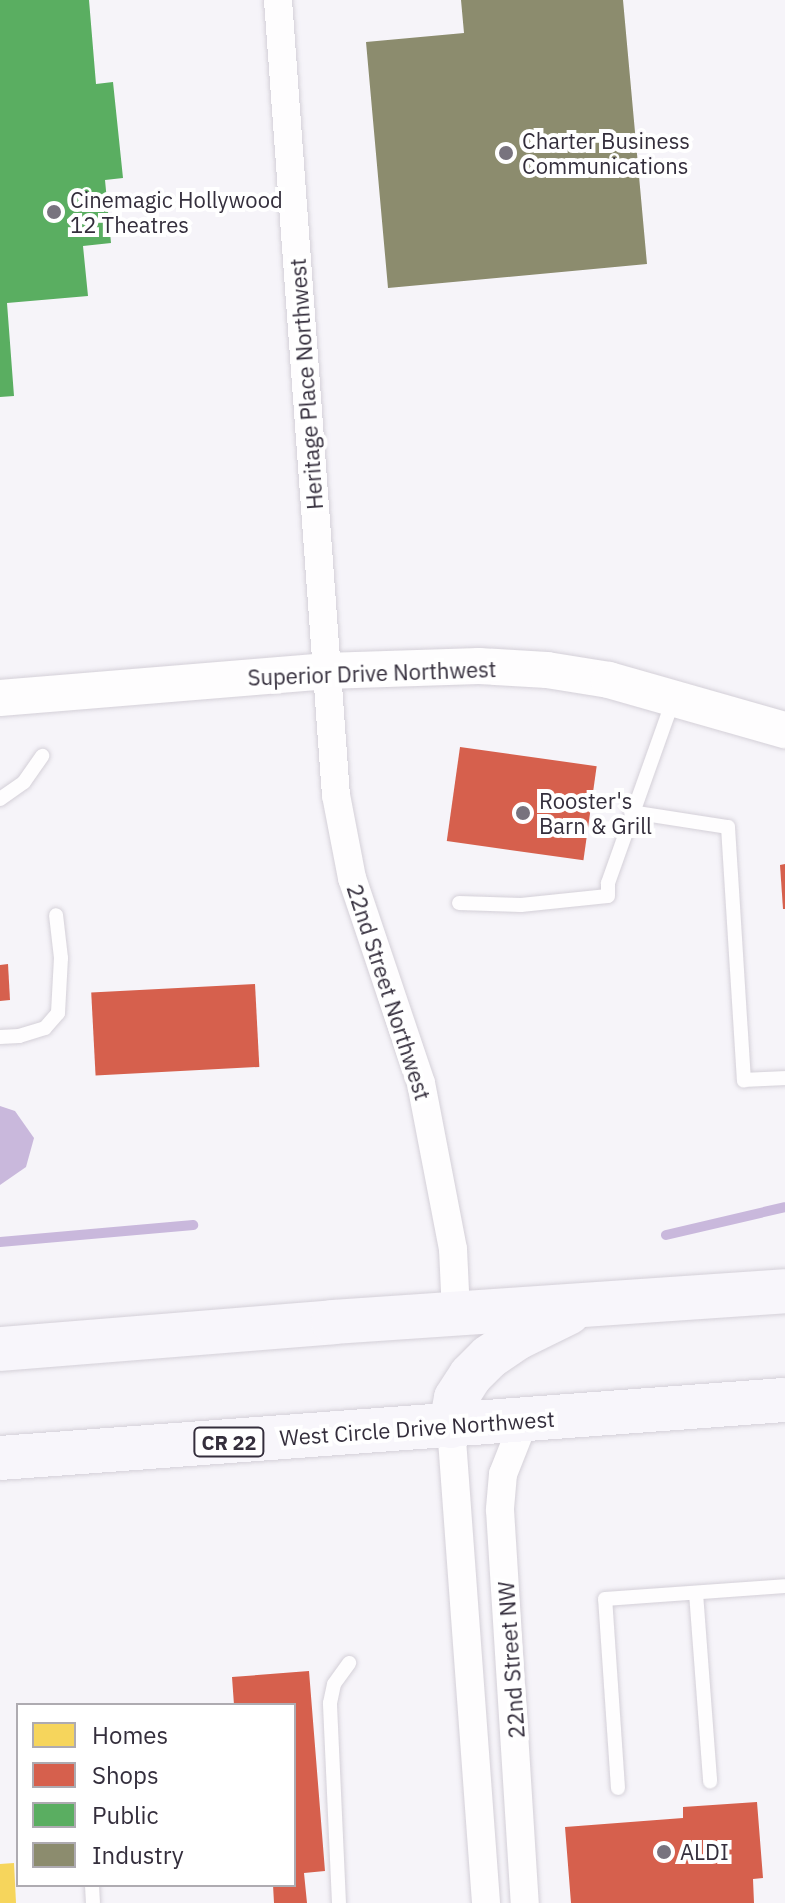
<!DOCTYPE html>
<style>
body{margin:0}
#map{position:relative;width:785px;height:1903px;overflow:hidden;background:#f6f4f9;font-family:"IBM Plex Sans",sans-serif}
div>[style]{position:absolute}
.water>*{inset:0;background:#c9b8dc}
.homes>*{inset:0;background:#f6d55c}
.shops>*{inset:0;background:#d6604d;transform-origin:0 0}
.public>*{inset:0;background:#5aae61}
.industry>*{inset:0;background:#8c8c6e}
.stream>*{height:10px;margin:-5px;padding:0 5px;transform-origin:5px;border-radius:5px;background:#c9b8dc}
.roads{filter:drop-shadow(0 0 2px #d4d0d8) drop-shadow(0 0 2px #d4d0d8)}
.service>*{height:14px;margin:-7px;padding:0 7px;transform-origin:7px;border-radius:7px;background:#fefdfe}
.minor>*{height:28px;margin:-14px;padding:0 14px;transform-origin:14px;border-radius:14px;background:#fefdfe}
.tertiary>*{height:36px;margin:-18px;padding:0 18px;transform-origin:18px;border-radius:18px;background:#fefdfe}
.primary>*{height:44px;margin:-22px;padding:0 22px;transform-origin:22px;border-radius:22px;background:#f8f6fb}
.dots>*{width:22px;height:22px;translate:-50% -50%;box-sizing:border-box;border:4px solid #fff;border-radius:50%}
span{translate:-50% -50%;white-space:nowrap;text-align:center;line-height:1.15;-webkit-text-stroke:8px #fff;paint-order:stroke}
.shield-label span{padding:2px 6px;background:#fff;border:2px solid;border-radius:6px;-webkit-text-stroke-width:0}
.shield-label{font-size:20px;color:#342e3c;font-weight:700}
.poi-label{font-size:22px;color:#342e3c}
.left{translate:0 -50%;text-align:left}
.street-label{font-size:22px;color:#342e3c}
.legend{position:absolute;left:16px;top:1703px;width:280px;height:184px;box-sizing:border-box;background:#fff;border:2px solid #aeabb1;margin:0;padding:10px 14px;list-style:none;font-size:24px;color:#342e3c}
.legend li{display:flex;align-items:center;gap:16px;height:40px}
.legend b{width:40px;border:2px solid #aeabb1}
</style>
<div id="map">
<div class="water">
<i style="clip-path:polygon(0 1106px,15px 1111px,34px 1138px,26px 1167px,0 1185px)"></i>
</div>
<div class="homes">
<i style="clip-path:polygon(14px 1863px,16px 1903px,0 1903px,0 1864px)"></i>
</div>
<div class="shops">
<i style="left:460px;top:747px;width:138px;height:95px;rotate:8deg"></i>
<i style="clip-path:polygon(785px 864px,785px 909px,783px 909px,780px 865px)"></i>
<i style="clip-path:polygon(8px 964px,10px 1000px,0 1001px,0 965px)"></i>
<i style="left:255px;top:984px;width:83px;height:164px;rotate:87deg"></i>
<i style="clip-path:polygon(309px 1671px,325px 1871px,304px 1873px,307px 1903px,274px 1903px,273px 1885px,294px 1885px,294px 1705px,234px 1705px,232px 1677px)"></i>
<i style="clip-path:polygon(757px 1802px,763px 1878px,753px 1879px,754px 1903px,571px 1903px,565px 1827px,683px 1818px,683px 1807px)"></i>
</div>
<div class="public">
<i style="clip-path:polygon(0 0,89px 0,96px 84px,113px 82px,123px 178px,105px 180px,111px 243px,83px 246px,88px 296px,7px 303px,14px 396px,0 397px)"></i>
</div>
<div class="industry">
<i style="clip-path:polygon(461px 0,623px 0,647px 264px,388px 288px,366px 42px,464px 33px)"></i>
</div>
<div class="stream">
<i style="left:666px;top:1235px;width:122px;rotate:-13.2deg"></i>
<i style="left:0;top:1242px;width:194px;rotate:-5deg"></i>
</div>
<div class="roads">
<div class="service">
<i style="left:0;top:799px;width:29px;rotate:-35deg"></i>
<i style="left:24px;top:782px;width:32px;rotate:-55deg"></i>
<i style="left:631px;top:812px;width:98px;rotate:8.8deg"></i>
<i style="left:728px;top:827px;width:254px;rotate:86.4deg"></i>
<i style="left:744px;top:1080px;width:41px;rotate:-2.8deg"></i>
<i style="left:459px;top:903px;width:62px;rotate:1.8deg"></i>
<i style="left:521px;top:905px;width:87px;rotate:-5.9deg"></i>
<i style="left:608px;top:896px;width:13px;rotate:-90deg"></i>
<i style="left:608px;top:883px;width:196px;rotate:-70.4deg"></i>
<i style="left:0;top:1037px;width:19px;rotate:-3deg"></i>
<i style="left:19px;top:1036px;width:27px;rotate:-17deg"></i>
<i style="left:45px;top:1028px;width:20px;rotate:-49deg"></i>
<i style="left:58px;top:1013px;width:55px;rotate:-86.9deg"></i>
<i style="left:61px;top:958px;width:43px;rotate:-96.6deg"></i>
<i style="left:696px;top:1593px;width:189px;rotate:85.7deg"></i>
<i style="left:618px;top:1788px;width:189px;rotate:-93.9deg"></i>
<i style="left:605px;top:1599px;width:180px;rotate:-4.1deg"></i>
<i style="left:92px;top:1885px;width:18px;rotate:87deg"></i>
<i style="left:339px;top:1903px;width:200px;rotate:-92.6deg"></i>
<i style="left:330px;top:1703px;width:19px;rotate:-78deg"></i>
<i style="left:334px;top:1684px;width:26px;rotate:-54deg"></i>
</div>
<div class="minor">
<i style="left:278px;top:0;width:797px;rotate:85.83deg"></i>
<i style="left:336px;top:795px;width:85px;rotate:79.1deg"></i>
<i style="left:352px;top:878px;width:216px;rotate:71.4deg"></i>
<i style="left:421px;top:1083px;width:169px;rotate:79.1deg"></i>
<i style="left:453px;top:1249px;width:64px;rotate:87.3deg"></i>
<i style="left:524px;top:1421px;width:57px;rotate:111.6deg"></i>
<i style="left:503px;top:1474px;width:36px;rotate:95deg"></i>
<i style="left:500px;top:1510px;width:394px;rotate:86.4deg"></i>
<i style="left:451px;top:1426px;width:478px;rotate:85.8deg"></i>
</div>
<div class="tertiary">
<i style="left:0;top:698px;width:326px;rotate:-4.7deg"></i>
<i style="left:325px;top:671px;width:154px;rotate:-1.9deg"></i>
<i style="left:479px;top:666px;width:68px;rotate:3.4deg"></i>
<i style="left:547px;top:670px;width:63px;rotate:9.2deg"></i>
<i style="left:609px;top:680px;width:183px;rotate:15.9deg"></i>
</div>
<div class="primary">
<i style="left:0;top:1349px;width:334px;rotate:-4.6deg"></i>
<i style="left:333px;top:1322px;width:453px;rotate:-3.9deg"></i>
<i style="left:451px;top:1426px;width:28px;rotate:-80deg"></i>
<i style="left:456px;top:1398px;width:27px;rotate:-57deg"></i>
<i style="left:471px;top:1375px;width:25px;rotate:-45deg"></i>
<i style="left:489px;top:1357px;width:36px;rotate:-34deg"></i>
<i style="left:519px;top:1337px;width:55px;rotate:-26.1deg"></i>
<i style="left:0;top:1458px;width:787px;rotate:-4.23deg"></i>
</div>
</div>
<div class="dots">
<i style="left:506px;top:153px;background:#78737e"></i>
<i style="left:54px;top:212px;background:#78737e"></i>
<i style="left:523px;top:813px;background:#78737e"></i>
<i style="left:664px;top:1852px;background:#78737e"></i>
</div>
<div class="shield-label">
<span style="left:229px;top:1442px">CR 22</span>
</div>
<div class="poi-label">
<span class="left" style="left:522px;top:153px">Charter Business<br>Communications</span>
<span class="left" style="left:70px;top:212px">Cinemagic Hollywood<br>12 Theatres</span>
<span class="left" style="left:539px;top:813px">Rooster's<br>Barn &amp; Grill</span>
<span class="left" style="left:680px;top:1852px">ALDI</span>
</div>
<div class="street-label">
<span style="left:306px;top:384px;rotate:-94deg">Heritage Place Northwest</span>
<span style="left:372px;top:673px;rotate:-2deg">Superior Drive Northwest</span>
<span style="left:389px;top:992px;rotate:72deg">22nd Street Northwest</span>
<span style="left:417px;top:1428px;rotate:-4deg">West Circle Drive Northwest</span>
<span style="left:511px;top:1660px;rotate:-94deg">22nd Street NW</span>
</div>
<ul class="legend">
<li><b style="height:22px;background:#f6d55c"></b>Homes</li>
<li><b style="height:22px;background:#d6604d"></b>Shops</li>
<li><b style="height:22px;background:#5aae61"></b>Public</li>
<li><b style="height:22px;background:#8c8c6e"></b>Industry</li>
</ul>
</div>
